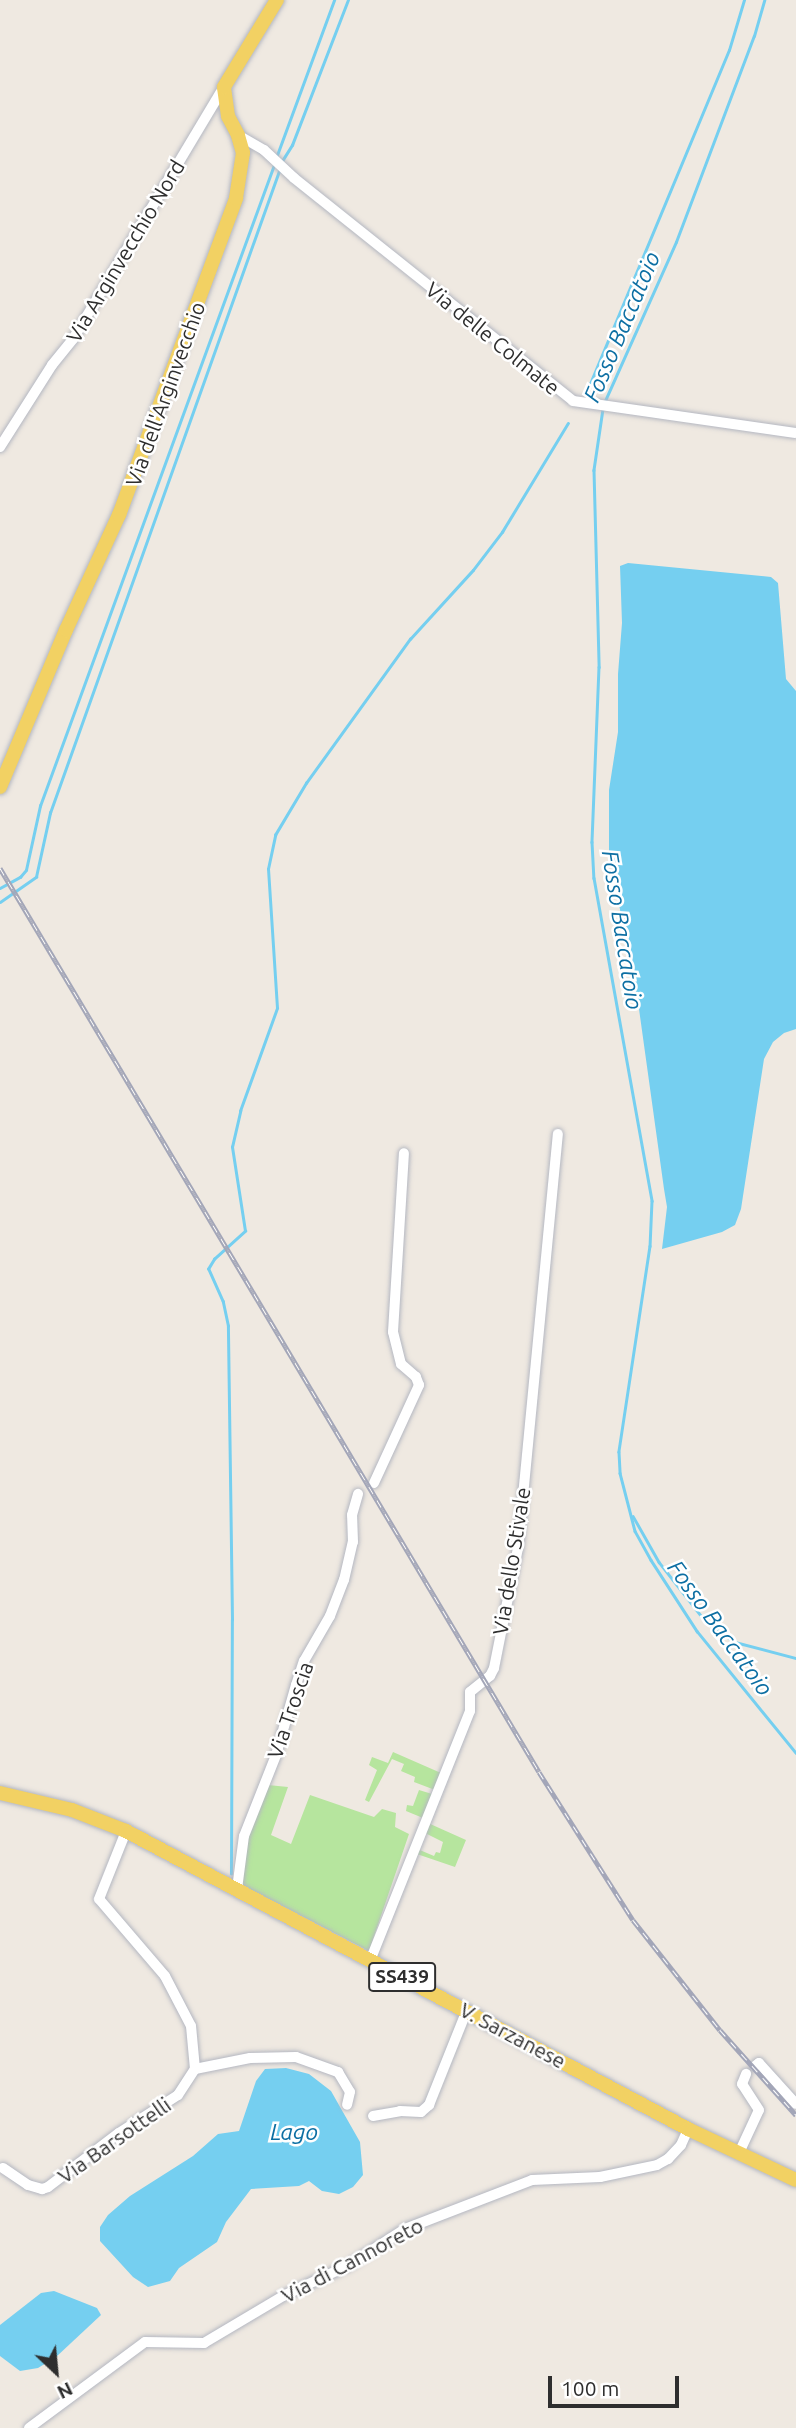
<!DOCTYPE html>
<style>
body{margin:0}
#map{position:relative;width:796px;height:2428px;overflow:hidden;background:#efe9e1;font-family:Ubuntu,sans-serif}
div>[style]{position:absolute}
.green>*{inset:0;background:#b6e59e}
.water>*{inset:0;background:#75cff0}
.stream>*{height:2.5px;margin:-1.25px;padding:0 1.25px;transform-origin:1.25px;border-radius:1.25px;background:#75cff0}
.roads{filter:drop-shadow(0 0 2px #b4b7c1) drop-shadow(0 0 2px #b4b7c1)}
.minor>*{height:10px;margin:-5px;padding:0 5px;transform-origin:5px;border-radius:5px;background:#fff}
.major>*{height:14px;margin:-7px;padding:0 7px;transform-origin:7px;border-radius:7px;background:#f2d163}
.rail>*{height:5px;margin-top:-2.5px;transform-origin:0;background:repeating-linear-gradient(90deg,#fff 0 8px,#a3a6b8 0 16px);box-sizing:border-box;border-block:2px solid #a3a6b8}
span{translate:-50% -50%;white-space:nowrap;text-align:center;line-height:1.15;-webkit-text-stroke:5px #fff;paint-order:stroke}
.shield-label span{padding:2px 5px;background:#fff;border:2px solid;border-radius:5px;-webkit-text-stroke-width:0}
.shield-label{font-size:19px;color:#2e2e2e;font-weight:700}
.street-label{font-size:21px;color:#2e2e2e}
.water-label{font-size:23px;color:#0d6fa3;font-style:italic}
.north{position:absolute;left:21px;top:2337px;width:70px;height:70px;-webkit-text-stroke:5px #fff;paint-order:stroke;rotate:154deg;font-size:19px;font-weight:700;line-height:28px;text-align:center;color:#2e2e2e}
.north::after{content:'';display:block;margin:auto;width:24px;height:32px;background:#2e2e2e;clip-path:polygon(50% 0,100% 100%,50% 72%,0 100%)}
.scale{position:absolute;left:548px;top:2376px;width:131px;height:32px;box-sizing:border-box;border:4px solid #2e2e2e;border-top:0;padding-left:9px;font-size:21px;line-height:24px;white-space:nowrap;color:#2e2e2e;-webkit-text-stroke:5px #fff;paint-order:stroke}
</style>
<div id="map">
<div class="green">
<i style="clip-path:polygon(393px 1752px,441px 1773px,435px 1790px,414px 1782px,415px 1777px,401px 1771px,404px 1764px,392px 1759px,369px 1802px,365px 1800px,377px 1770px,369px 1765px,372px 1757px,388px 1763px)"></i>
<i style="clip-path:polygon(268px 1785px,288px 1787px,271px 1835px,291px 1844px,310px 1795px,374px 1817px,382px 1809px,396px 1813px,395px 1827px,409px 1834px,369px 1951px,240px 1884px,248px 1838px)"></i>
<i style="clip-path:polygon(419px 1790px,432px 1794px,423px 1818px,406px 1811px,407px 1805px,413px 1806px)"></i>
<i style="clip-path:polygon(428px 1823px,466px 1840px,455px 1867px,414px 1853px,415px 1848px,434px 1856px,436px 1852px,440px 1853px,443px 1842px,423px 1832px)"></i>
</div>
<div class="water">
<i style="clip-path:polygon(628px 563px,771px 577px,778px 583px,786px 679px,796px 691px,796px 1029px,784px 1033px,773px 1042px,764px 1059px,741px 1209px,735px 1225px,722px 1232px,662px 1249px,667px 1207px,664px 1189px,639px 1009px,609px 852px,609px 790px,618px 732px,618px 674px,622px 623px,620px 566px)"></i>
<i style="clip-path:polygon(286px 2068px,309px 2074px,331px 2091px,360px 2142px,363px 2175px,353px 2187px,339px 2194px,322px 2191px,309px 2181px,299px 2186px,251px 2189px,226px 2222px,217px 2242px,179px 2268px,170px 2281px,148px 2287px,133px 2277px,100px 2241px,100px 2227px,108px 2215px,130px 2196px,193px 2156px,218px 2134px,239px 2131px,256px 2081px,265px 2069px)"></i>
<i style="clip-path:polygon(54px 2291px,97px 2308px,101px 2315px,56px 2357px,38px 2368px,20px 2371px,0 2356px,0 2325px,41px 2293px)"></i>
</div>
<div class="stream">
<i style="left:276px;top:158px;width:168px;rotate:-69.8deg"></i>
<i style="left:282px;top:161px;width:19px;rotate:-58deg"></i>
<i style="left:292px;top:145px;width:155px;rotate:-68.9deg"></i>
<i style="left:587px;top:391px;width:369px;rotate:-67.4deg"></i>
<i style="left:729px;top:50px;width:52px;rotate:-73.3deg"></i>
<i style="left:604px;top:403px;width:176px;rotate:-65.9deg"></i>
<i style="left:676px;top:242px;width:220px;rotate:-69.3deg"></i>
<i style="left:754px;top:36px;width:37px;rotate:-74deg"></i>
<i style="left:603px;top:409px;width:62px;rotate:98.4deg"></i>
<i style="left:594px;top:470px;width:197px;rotate:88.5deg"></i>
<i style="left:599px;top:667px;width:175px;rotate:92.3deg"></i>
<i style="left:592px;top:842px;width:36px;rotate:87deg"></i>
<i style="left:594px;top:878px;width:328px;rotate:79.8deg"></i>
<i style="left:652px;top:1201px;width:45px;rotate:92.5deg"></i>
<i style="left:650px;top:1246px;width:208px;rotate:98.6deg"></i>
<i style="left:619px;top:1452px;width:21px;rotate:87deg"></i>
<i style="left:620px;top:1473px;width:60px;rotate:75.5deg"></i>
<i style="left:635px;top:1531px;width:33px;rotate:61deg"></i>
<i style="left:651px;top:1560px;width:85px;rotate:57.1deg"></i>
<i style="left:697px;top:1631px;width:157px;rotate:50.9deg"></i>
<i style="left:0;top:888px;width:23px;rotate:-29deg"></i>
<i style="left:20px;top:877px;width:9px;rotate:-49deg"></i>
<i style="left:26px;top:870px;width:66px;rotate:-77.7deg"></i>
<i style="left:40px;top:806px;width:682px;rotate:-69.95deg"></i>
<i style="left:0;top:902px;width:44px;rotate:-34.8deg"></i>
<i style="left:36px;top:877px;width:66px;rotate:-77.7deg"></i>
<i style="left:50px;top:813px;width:685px;rotate:-70.37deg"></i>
<i style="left:633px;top:1516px;width:53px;rotate:60.5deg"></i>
<i style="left:659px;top:1562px;width:76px;rotate:51.9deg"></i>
<i style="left:706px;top:1622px;width:35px;rotate:35deg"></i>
<i style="left:735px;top:1642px;width:63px;rotate:14.7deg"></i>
<i style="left:231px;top:1874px;width:254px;rotate:-89.8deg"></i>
<i style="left:232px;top:1620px;width:294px;rotate:-90.8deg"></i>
<i style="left:228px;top:1326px;width:25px;rotate:-102deg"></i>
<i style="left:223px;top:1302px;width:36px;rotate:-114deg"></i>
<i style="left:208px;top:1269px;width:12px;rotate:-59deg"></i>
<i style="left:214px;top:1259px;width:42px;rotate:-42.1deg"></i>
<i style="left:245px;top:1231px;width:85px;rotate:-98.8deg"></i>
<i style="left:232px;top:1147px;width:37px;rotate:-77deg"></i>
<i style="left:240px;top:1111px;width:109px;rotate:-70.2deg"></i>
<i style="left:277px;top:1008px;width:139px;rotate:-93.7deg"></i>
<i style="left:268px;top:869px;width:35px;rotate:-78deg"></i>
<i style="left:275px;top:835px;width:61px;rotate:-59.2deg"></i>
<i style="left:306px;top:783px;width:178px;rotate:-54.2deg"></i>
<i style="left:410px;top:639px;width:93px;rotate:-47.6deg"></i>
<i style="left:473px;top:570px;width:48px;rotate:-52.7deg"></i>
<i style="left:502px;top:532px;width:127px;rotate:-58.8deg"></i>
</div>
<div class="roads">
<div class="minor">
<i style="left:238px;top:135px;width:30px;rotate:30deg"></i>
<i style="left:264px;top:150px;width:41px;rotate:43deg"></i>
<i style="left:294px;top:178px;width:357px;rotate:38.6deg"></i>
<i style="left:573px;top:401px;width:225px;rotate:8.2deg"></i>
<i style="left:0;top:447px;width:97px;rotate:-57.6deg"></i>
<i style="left:52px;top:365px;width:33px;rotate:-51deg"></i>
<i style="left:73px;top:339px;width:294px;rotate:-59.1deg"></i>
<i style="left:374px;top:1483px;width:108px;rotate:-65.3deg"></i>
<i style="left:419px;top:1385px;width:9px;rotate:-111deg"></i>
<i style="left:416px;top:1377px;width:20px;rotate:-139deg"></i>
<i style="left:401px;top:1364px;width:33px;rotate:-104deg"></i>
<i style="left:393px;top:1332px;width:179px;rotate:-86.5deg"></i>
<i style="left:237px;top:1889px;width:53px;rotate:-82.5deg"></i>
<i style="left:244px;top:1836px;width:87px;rotate:-68.4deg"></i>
<i style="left:276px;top:1755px;width:73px;rotate:-74.1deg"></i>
<i style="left:296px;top:1685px;width:25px;rotate:-72deg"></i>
<i style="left:304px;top:1661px;width:52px;rotate:-60deg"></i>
<i style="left:330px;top:1616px;width:39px;rotate:-69deg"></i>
<i style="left:344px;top:1580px;width:39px;rotate:-77deg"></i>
<i style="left:353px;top:1542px;width:27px;rotate:-92deg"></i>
<i style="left:352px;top:1515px;width:22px;rotate:-74deg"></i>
<i style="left:370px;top:1961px;width:269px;rotate:-68.2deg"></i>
<i style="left:470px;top:1711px;width:19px;rotate:-90deg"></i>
<i style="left:470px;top:1692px;width:26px;rotate:-39deg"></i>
<i style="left:490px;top:1676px;width:9px;rotate:-63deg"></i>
<i style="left:494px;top:1668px;width:122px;rotate:-78.7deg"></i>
<i style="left:518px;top:1548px;width:416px;rotate:-84.5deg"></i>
<i style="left:755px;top:2066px;width:5px;rotate:-37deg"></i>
<i style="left:759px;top:2063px;width:55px;rotate:47.9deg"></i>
<i style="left:195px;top:2069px;width:56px;rotate:-11.3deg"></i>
<i style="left:250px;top:2058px;width:46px;rotate:-1.2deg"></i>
<i style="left:296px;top:2057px;width:45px;rotate:19.7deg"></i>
<i style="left:338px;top:2072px;width:23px;rotate:59deg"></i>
<i style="left:350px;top:2092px;width:13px;rotate:103deg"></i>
<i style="left:373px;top:2116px;width:27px;rotate:-10deg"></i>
<i style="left:400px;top:2111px;width:21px;rotate:3deg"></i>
<i style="left:421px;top:2112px;width:11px;rotate:-41deg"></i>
<i style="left:429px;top:2105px;width:102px;rotate:-68.2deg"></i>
<i style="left:739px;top:2153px;width:47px;rotate:-65.1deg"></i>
<i style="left:759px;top:2110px;width:31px;rotate:-123deg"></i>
<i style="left:742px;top:2084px;width:11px;rotate:-68deg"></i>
<i style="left:3px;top:2168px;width:30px;rotate:34deg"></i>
<i style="left:28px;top:2185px;width:15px;rotate:16deg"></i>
<i style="left:42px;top:2189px;width:6px;rotate:-18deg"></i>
<i style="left:48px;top:2187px;width:89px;rotate:-37.3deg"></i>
<i style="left:119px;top:2133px;width:70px;rotate:-32.8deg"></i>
<i style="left:178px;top:2095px;width:31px;rotate:-57deg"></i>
<i style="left:195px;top:2069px;width:43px;rotate:-95.3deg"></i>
<i style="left:191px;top:2026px;width:56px;rotate:-117.5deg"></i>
<i style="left:165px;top:1976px;width:101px;rotate:-130.6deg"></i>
<i style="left:99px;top:1899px;width:73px;rotate:-68.3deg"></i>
<i style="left:29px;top:2428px;width:144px;rotate:-36.6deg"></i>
<i style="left:145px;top:2342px;width:59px;rotate:1deg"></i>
<i style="left:204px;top:2343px;width:92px;rotate:-30.7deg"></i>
<i style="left:283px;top:2296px;width:73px;rotate:-25.2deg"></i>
<i style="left:349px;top:2265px;width:67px;rotate:-32.7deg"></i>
<i style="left:405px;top:2229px;width:136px;rotate:-21.1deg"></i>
<i style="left:532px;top:2180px;width:68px;rotate:-2.5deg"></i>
<i style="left:600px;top:2177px;width:58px;rotate:-11.9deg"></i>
<i style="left:657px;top:2165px;width:13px;rotate:-29deg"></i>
<i style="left:668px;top:2159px;width:19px;rotate:-47deg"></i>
<i style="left:681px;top:2145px;width:17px;rotate:-66deg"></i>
</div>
<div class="major">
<i style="left:0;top:787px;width:170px;rotate:-67.2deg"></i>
<i style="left:66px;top:630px;width:127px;rotate:-65.3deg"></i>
<i style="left:119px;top:515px;width:338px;rotate:-69.7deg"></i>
<i style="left:236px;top:198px;width:46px;rotate:-81.2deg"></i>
<i style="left:243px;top:153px;width:19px;rotate:-106deg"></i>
<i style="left:238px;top:135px;width:21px;rotate:-118deg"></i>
<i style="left:228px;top:116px;width:29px;rotate:-98deg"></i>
<i style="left:224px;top:87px;width:102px;rotate:-58.7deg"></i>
<i style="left:0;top:1793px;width:74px;rotate:13.3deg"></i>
<i style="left:72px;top:1810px;width:58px;rotate:21.3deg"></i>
<i style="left:126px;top:1831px;width:636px;rotate:27.93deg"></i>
<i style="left:688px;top:2129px;width:119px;rotate:25.3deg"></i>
</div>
</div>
<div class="rail">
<i style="left:0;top:868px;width:1052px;rotate:59.19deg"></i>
<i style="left:539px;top:1772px;width:175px;rotate:57.6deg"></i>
<i style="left:633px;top:1920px;width:140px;rotate:51.7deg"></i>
<i style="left:720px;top:2030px;width:114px;rotate:48.2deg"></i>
</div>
<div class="shield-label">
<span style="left:402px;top:1977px">SS439</span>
</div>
<div class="street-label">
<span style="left:125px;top:251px;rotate:-59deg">Via Arginvecchio Nord</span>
<span style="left:493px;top:338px;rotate:39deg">Via delle Colmate</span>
<span style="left:165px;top:394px;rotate:-70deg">Via dell'Arginvecchio</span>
<span style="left:511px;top:1561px;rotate:-81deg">Via dello Stivale</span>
<span style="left:290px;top:1710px;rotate:-71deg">Via Troscia</span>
<span style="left:513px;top:2035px;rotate:28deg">V. Sarzanese</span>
<span style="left:114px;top:2140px;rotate:-35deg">Via Barsottelli</span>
<span style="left:352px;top:2260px;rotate:-28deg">Via di Cannoreto</span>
</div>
<div class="water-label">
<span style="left:622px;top:327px;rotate:-67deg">Fosso Baccatoio</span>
<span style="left:622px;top:930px;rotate:81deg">Fosso Baccatoio</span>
<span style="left:720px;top:1628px;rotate:54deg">Fosso Baccatoio</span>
<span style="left:294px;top:2132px">Lago</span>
</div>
<div class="north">N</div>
<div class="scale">100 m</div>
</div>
